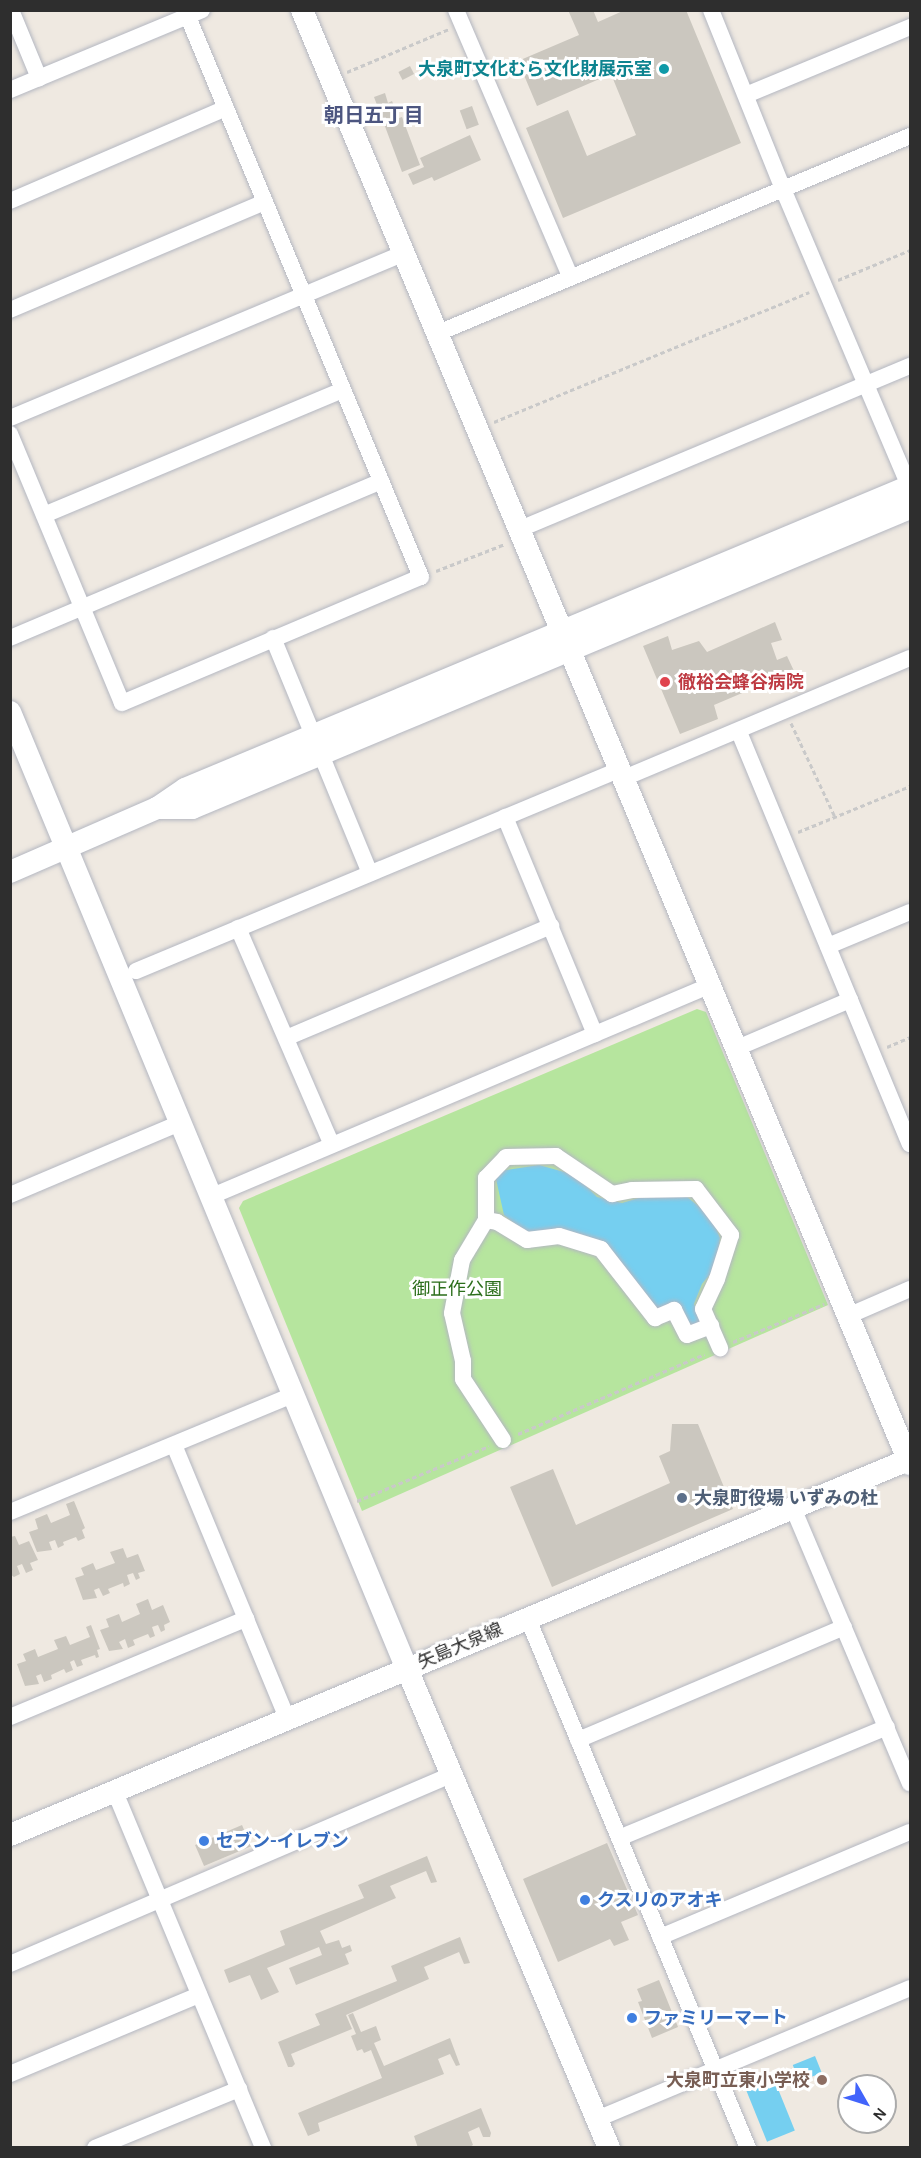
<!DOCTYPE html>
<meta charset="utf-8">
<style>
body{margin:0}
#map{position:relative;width:921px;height:2158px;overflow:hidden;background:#efe9e1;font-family:Karla,"Noto Sans JP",sans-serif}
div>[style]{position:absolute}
.green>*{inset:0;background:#b6e59e}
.water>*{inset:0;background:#75cff0;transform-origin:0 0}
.building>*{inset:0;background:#cbc7bf;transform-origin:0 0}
.path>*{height:3px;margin-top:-1.5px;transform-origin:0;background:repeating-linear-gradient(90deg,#c9c9c9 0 4.5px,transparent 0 7.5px)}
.roads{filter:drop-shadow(0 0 2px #b4b7c1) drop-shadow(0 0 2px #b4b7c1)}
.street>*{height:16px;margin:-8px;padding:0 8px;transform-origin:8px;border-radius:8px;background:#fff}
.secondary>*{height:22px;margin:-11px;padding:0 11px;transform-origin:11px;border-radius:11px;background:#fff}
.dots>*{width:16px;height:16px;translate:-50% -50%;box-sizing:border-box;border:3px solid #fff;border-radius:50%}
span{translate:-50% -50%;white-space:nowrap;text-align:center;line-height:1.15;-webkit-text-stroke:6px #fff;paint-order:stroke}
.culture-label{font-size:18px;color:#0d838f;font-weight:700}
.right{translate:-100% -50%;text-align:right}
.health-label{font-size:18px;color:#be3a42;font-weight:700}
.left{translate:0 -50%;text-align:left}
.park-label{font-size:18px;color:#2c6e1b}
.service-label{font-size:18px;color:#4e5e75;font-weight:700}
.street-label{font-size:18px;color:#2e2e2e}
.shop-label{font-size:18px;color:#366cbe;font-weight:700}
.education-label{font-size:18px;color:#785e54;font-weight:700}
.neighbourhood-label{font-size:20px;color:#4d5680;font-weight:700}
.frame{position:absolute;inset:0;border:12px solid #2e2e2e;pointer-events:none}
.north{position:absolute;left:837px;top:2074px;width:60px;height:60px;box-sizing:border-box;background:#fff;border:2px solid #ababab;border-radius:50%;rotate:129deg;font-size:16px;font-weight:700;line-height:24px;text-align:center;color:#2e2e2e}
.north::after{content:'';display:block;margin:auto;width:21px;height:27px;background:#4264fb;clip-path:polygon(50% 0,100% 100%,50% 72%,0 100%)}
</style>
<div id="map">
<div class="green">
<i style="clip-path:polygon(697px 1009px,706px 1012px,828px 1305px,362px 1511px,239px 1208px,243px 1201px)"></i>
</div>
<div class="water">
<i style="clip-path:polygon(539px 1165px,575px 1175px,597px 1197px,622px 1203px,652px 1194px,687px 1197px,711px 1216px,720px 1238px,716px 1267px,702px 1284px,694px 1304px,702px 1321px,687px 1328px,676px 1308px,655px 1314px,606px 1244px,528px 1234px,504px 1215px,496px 1179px,500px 1171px)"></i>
<i style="left:815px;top:2056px;width:18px;height:24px;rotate:68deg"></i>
<i style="left:772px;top:2074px;width:61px;height:30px;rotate:68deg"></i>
</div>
<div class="building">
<i style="clip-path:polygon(568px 10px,593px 10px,598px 22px,625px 10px,686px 10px,741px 143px,563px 218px,526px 128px,568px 110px,587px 156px,636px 135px,611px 74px,537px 106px,518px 61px,579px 35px)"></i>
<i style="left:446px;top:58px;width:12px;height:15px;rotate:66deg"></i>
<i style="left:410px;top:66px;width:9px;height:13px;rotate:63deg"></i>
<i style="clip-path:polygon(385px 93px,388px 103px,392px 101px,399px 118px,402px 117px,420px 165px,402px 172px,374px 97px)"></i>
<i style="left:472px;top:106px;width:20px;height:13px;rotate:70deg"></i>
<i style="clip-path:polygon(470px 135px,481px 160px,434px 181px,432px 177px,413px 185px,408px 174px,424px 167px,420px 158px)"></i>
<i style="clip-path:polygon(775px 622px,782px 640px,771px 643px,777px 660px,787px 656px,794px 671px,714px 705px,718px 719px,680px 734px,643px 646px,668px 636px,672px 650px,699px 641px,707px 652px)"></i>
<i style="clip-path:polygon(672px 1424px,698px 1424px,733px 1509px,552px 1587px,510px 1487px,553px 1469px,576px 1525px,670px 1483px,659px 1456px,670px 1451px)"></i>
<i style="clip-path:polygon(74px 1501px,85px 1528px,82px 1530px,85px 1538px,78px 1541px,76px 1537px,63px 1542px,64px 1545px,58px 1548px,55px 1540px,49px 1542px,52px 1550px,37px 1552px,29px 1532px,38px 1529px,35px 1519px,47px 1514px,51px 1523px,70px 1515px,66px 1504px)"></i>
<i style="clip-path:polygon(15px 1536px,19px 1545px,29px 1541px,38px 1560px,30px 1563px,33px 1570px,26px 1573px,22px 1564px,17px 1566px,20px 1574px,14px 1577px,10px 1574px,10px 1537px)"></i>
<i style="clip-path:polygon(123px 1548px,127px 1558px,138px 1554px,145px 1571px,138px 1573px,140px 1578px,136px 1580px,133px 1573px,127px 1575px,130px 1584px,124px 1587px,123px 1583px,108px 1589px,110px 1593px,103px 1596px,99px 1588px,94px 1590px,97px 1598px,83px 1600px,75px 1578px,84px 1575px,81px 1568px,93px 1563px,96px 1570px,115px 1563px,110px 1552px)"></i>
<i style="clip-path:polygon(148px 1599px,152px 1610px,163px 1605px,170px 1622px,164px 1625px,165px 1630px,161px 1632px,158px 1625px,152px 1627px,155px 1636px,150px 1638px,148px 1634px,133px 1640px,135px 1645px,128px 1648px,125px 1639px,119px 1642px,123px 1649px,109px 1651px,100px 1630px,109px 1627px,106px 1619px,119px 1614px,122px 1622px,140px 1614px,136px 1604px)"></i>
<i style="clip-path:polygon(91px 1625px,100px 1649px,97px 1650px,99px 1657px,96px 1658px,95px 1655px,81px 1660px,83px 1665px,77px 1667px,74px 1660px,70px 1662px,73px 1670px,66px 1673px,64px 1669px,51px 1675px,52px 1679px,44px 1682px,41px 1674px,36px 1676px,39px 1684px,25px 1686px,17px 1664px,26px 1661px,23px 1654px,35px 1649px,38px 1657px,58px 1649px,54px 1640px,66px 1636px,70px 1645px,90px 1637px,86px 1627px)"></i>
<i style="left:242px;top:1825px;width:23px;height:51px;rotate:67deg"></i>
<i style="clip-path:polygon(607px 1843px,638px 1915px,621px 1922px,629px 1940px,614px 1946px,610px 1939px,558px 1962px,523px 1879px)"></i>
<i style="clip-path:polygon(427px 1856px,437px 1882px,431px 1883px,426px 1871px,390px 1886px,396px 1898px,320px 1931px,326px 1944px,339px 1940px,342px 1948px,350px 1945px,352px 1951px,345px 1954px,349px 1964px,296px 1985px,289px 1968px,322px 1955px,319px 1947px,267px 1968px,279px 1992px,261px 2000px,250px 1975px,229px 1983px,224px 1970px,285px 1945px,280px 1931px,364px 1898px,358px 1885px)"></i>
<i style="clip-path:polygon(460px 1937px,470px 1963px,464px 1964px,459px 1952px,424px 1967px,429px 1979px,346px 2015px,352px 2029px,291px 2054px,295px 2064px,292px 2067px,288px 2067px,278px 2042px,320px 2025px,315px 2014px,397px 1981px,391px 1966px)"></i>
<i style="clip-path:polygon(659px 1980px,678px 2027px,652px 2038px,638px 2002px,642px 2001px,637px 1989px)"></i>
<i style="clip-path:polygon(353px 2013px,361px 2032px,376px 2026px,381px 2040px,374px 2043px,384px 2066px,450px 2038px,460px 2065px,456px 2066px,450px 2054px,438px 2059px,444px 2074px,318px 2123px,320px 2131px,308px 2136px,298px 2113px,382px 2078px,371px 2050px,364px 2053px,362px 2049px,357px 2051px,351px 2036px,356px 2034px,348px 2015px)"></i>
<i style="clip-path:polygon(481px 2108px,491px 2133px,490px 2137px,483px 2137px,479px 2127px,468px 2132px,473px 2145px,468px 2148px,418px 2148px,414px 2136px)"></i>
</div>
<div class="path">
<i style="left:347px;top:72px;width:111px;rotate:-22.9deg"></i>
<i style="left:838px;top:280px;width:78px;rotate:-22.6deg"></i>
<i style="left:494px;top:422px;width:341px;rotate:-22.4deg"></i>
<i style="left:436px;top:571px;width:74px;rotate:-21.4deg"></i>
<i style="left:791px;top:723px;width:104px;rotate:64.9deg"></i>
<i style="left:798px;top:832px;width:121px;rotate:-22.3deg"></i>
<i style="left:887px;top:1047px;width:25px;rotate:-23deg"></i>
<i style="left:733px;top:1342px;width:99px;rotate:-22.7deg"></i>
<i style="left:518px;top:1434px;width:203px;rotate:-23.2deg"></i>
<i style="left:357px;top:1501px;width:143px;rotate:-22.6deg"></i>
</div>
<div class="roads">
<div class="street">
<i style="left:11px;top:10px;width:74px;rotate:67.6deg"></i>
<i style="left:456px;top:10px;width:289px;rotate:66.8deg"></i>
<i style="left:711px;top:10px;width:193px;rotate:68.1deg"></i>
<i style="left:783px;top:189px;width:325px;rotate:67deg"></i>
<i style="left:10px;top:90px;width:208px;rotate:-22.6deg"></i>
<i style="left:746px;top:95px;width:178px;rotate:-22.5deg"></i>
<i style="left:10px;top:201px;width:235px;rotate:-23.3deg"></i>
<i style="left:10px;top:310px;width:277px;rotate:-23deg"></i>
<i style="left:438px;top:333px;width:511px;rotate:-22.65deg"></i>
<i style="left:10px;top:418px;width:428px;rotate:-22.7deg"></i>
<i style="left:10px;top:434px;width:291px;rotate:67.4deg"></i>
<i style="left:122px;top:703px;width:324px;rotate:-22.9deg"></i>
<i style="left:421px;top:577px;width:607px;rotate:-112.59deg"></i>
<i style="left:44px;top:515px;width:324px;rotate:-22.7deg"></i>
<i style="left:520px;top:529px;width:423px;rotate:-22.7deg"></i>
<i style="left:10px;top:638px;width:403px;rotate:-22.9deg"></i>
<i style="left:273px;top:638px;width:254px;rotate:67.6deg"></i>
<i style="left:739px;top:732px;width:446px;rotate:67.5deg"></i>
<i style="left:624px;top:778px;width:310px;rotate:-22.8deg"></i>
<i style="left:505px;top:817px;width:235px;rotate:67.5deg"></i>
<i style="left:238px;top:928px;width:236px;rotate:66.6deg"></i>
<i style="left:828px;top:946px;width:89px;rotate:-22.5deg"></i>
<i style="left:136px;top:971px;width:512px;rotate:-22.61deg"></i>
<i style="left:286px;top:1038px;width:288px;rotate:-22.9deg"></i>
<i style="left:737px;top:1048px;width:123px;rotate:-23deg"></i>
<i style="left:10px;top:1195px;width:187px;rotate:-23deg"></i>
<i style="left:212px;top:1196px;width:542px;rotate:-22.92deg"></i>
<i style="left:486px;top:1220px;width:11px;rotate:10deg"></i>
<i style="left:497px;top:1222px;width:35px;rotate:31deg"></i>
<i style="left:527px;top:1240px;width:32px;rotate:-7deg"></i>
<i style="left:559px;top:1236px;width:44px;rotate:17.2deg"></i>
<i style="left:601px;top:1249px;width:88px;rotate:52deg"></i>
<i style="left:655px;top:1318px;width:21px;rotate:-23deg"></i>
<i style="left:674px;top:1310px;width:28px;rotate:63deg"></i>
<i style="left:687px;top:1335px;width:26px;rotate:-21deg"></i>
<i style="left:848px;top:1316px;width:68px;rotate:-23.5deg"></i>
<i style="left:503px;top:1440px;width:73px;rotate:-123.3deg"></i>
<i style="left:463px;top:1379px;width:18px;rotate:-90deg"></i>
<i style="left:463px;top:1361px;width:49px;rotate:-102.9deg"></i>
<i style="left:452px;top:1313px;width:54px;rotate:-79.3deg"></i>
<i style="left:462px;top:1260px;width:47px;rotate:-59deg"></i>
<i style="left:486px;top:1220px;width:42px;rotate:-90deg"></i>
<i style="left:486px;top:1178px;width:29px;rotate:-46deg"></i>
<i style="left:506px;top:1157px;width:50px;rotate:-1.1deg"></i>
<i style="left:556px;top:1156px;width:68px;rotate:34.2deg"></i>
<i style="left:612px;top:1194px;width:20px;rotate:-11deg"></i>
<i style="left:632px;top:1190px;width:64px;rotate:-0.9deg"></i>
<i style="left:696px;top:1189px;width:58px;rotate:52.7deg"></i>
<i style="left:731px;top:1235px;width:46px;rotate:107.7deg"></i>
<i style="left:717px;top:1279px;width:33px;rotate:115deg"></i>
<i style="left:703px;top:1309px;width:43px;rotate:66.4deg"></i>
<i style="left:174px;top:1445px;width:188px;rotate:67.5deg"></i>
<i style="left:793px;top:1508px;width:299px;rotate:67deg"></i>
<i style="left:10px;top:1512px;width:308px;rotate:-22.5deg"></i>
<i style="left:528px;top:1619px;width:573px;rotate:67.42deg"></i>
<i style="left:10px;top:1717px;width:256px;rotate:-22.6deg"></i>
<i style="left:246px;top:1619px;width:107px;rotate:67.5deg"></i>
<i style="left:578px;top:1740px;width:289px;rotate:-23deg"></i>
<i style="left:115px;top:1792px;width:386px;rotate:67.4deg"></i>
<i style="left:619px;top:1838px;width:290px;rotate:-22.5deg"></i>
<i style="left:660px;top:1937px;width:271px;rotate:-22.8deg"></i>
<i style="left:10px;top:1964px;width:482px;rotate:-23.2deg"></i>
<i style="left:10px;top:2074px;width:205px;rotate:-22.7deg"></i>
<i style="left:597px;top:2119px;width:339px;rotate:-22.7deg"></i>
<i style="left:95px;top:2148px;width:156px;rotate:-22.3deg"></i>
</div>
<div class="secondary">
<i style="left:302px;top:10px;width:1576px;rotate:67.31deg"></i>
<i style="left:10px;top:712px;width:1036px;rotate:67.47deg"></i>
<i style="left:407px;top:1669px;width:520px;rotate:67.13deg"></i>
<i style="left:157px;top:808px;width:35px"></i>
<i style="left:192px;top:808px;width:778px;rotate:-22.68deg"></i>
<i style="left:10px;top:872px;width:160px;rotate:-23.5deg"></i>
<i style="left:157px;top:808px;width:34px;rotate:-34deg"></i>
<i style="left:185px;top:789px;width:786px;rotate:-22.68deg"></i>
<i style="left:10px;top:1835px;width:975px;rotate:-22.67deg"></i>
</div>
</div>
<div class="dots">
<i style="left:664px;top:69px;background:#0f9aa8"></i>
<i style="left:665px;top:682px;background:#e0444e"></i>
<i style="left:682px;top:1498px;background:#5c6f8a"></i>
<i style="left:204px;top:1841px;background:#3f7fe0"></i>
<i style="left:585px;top:1900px;background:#3f7fe0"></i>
<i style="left:632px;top:2018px;background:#3f7fe0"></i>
<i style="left:822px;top:2080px;background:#8d6e63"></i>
</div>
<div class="culture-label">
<span class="right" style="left:652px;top:69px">大泉町文化むら文化財展示室</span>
</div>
<div class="health-label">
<span class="left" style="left:678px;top:682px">徹裕会蜂谷病院</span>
</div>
<div class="park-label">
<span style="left:457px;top:1289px">御正作公園</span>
</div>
<div class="service-label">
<span class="left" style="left:694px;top:1498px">大泉町役場 いずみの杜</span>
</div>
<div class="street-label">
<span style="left:460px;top:1646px;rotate:-23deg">矢島大泉線</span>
</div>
<div class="shop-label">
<span class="left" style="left:216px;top:1841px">セブン-イレブン</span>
<span class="left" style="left:597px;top:1900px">クスリのアオキ</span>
<span class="left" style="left:644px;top:2018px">ファミリーマート</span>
</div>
<div class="education-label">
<span class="right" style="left:810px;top:2080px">大泉町立東小学校</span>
</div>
<div class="neighbourhood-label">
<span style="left:374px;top:115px">朝日五丁目</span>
</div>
<div class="frame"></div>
<div class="north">N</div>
</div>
